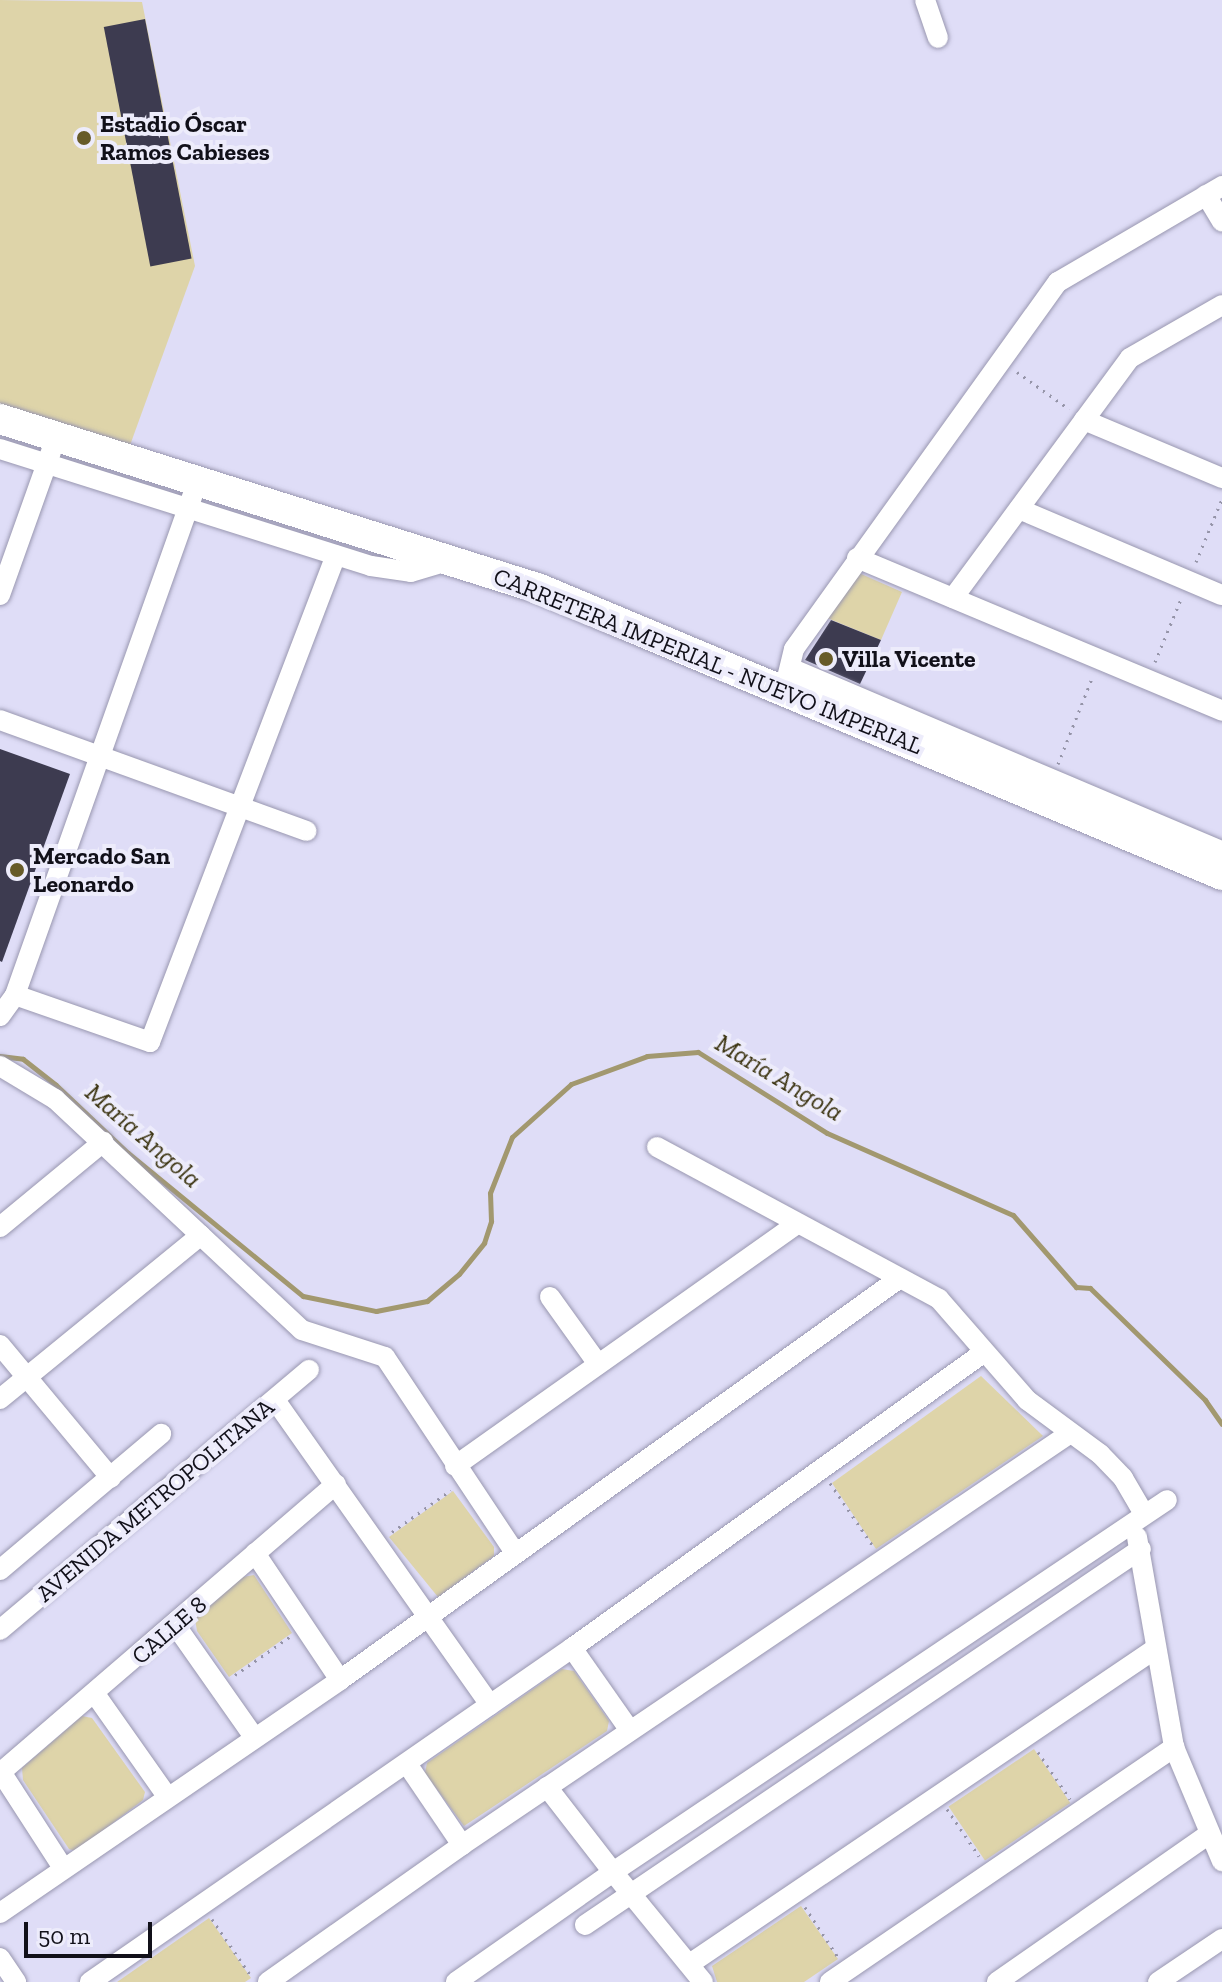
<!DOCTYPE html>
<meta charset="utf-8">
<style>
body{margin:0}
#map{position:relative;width:1222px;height:1982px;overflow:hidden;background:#dfddf7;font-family:"Zilla Slab",serif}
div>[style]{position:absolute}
.green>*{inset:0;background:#ded4a9;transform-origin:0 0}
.stream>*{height:5px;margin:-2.5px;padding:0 2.5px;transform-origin:2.5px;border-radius:2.5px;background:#a2986f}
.building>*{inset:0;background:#3d3b50;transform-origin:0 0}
.path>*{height:3px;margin-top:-1.5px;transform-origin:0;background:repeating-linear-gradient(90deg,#9594a8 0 2px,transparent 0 8px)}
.roads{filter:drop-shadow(0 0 2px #9997b0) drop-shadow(0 0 2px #9997b0)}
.minor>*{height:20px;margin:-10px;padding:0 10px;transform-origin:10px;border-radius:10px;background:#fff}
.highway>*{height:30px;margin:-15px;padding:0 15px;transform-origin:15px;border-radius:15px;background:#fff}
.dots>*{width:22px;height:22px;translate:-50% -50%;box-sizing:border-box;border:4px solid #edecfb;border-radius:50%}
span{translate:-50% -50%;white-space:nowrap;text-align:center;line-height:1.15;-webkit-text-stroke:8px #edecfb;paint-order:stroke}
.poi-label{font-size:24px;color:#111019;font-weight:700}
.left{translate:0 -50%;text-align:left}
.street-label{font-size:24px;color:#111019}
.water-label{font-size:26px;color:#3b3310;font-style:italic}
.scale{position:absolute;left:24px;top:1922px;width:128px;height:36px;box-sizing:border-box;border:4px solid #111019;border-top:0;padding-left:10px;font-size:24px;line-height:28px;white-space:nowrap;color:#111019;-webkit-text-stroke:6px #edecfb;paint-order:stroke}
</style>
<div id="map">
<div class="green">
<i style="clip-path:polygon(0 0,142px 2px,195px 266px,129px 448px,0 409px)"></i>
<i style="clip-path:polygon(859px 573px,902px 592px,881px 640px,827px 618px)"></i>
<i style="clip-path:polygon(981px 1376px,1043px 1436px,876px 1549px,832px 1483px)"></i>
<i style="clip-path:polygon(453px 1491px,494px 1547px,494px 1556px,438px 1597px,389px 1537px)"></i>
<i style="clip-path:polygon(254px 1575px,292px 1633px,229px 1677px,197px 1631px,195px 1619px,243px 1577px)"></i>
<i style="clip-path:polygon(562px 1669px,574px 1671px,609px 1721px,607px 1731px,464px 1826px,425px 1773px,427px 1763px)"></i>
<i style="clip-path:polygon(82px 1716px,92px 1718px,145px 1792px,143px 1800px,76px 1851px,69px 1849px,23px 1780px,22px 1768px)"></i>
<i style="left:1034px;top:1749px;width:65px;height:103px;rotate:56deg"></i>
<i style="clip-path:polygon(801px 1906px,838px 1959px,804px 1982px,717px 1982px,712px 1966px)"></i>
<i style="clip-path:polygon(209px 1918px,251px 1978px,245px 1982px,117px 1982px)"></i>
</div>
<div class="stream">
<i style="left:0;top:1056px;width:23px;rotate:7deg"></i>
<i style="left:23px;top:1059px;width:42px;rotate:38.2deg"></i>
<i style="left:56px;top:1085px;width:99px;rotate:43.4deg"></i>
<i style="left:128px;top:1153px;width:226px;rotate:39.3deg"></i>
<i style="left:303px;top:1296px;width:75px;rotate:11.6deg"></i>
<i style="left:376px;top:1311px;width:52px;rotate:-11.1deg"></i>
<i style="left:427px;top:1301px;width:42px;rotate:-40.2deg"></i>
<i style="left:459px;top:1274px;width:40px;rotate:-51deg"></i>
<i style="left:484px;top:1243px;width:23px;rotate:-72deg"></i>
<i style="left:491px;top:1221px;width:28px;rotate:-92deg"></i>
<i style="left:490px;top:1193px;width:60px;rotate:-68.6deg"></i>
<i style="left:512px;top:1137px;width:79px;rotate:-41.9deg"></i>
<i style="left:571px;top:1084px;width:81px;rotate:-20.2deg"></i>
<i style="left:647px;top:1056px;width:51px;rotate:-4.5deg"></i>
<i style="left:698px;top:1052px;width:152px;rotate:32.1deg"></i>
<i style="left:827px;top:1133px;width:203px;rotate:23.8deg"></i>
<i style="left:1013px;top:1215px;width:96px;rotate:48.8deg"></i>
<i style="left:1076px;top:1287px;width:14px;rotate:4deg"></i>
<i style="left:1090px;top:1288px;width:161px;rotate:44.2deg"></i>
<i style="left:1205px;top:1400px;width:29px;rotate:55deg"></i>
</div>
<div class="building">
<i style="left:145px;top:19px;width:244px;height:42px;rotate:79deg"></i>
<i style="clip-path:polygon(831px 620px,881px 640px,860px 684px,805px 660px)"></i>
<i style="clip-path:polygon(0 749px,70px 774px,2px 962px,0 961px)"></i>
</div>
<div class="path">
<i style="left:1017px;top:372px;width:64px;rotate:35.4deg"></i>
<i style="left:1196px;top:562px;width:68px;rotate:-67.6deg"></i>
<i style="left:1155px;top:662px;width:68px;rotate:-67.6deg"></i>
<i style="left:1058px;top:764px;width:92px;rotate:-68.4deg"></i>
<i style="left:830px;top:1483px;width:76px;rotate:55.7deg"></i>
<i style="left:392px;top:1532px;width:72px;rotate:-35.4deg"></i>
<i style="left:235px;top:1675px;width:68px;rotate:-34.9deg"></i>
<i style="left:1038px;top:1752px;width:57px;rotate:55.8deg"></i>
<i style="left:947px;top:1809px;width:57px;rotate:55.8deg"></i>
<i style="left:805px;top:1907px;width:60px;rotate:56.6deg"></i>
<i style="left:212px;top:1919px;width:69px;rotate:55.6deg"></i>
</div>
<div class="roads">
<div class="minor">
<i style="left:925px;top:0;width:40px;rotate:71.1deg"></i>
<i style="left:1206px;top:195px;width:31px;rotate:59deg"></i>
<i style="left:1084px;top:420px;width:150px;rotate:22.8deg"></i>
<i style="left:0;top:449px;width:389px;rotate:17.5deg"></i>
<i style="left:371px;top:566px;width:40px;rotate:8.5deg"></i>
<i style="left:411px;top:572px;width:42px;rotate:-16.7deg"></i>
<i style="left:1019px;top:509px;width:220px;rotate:23deg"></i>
<i style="left:857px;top:558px;width:396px;rotate:22.7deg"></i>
<i style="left:0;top:595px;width:152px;rotate:-70.4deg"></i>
<i style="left:953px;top:598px;width:298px;rotate:-53.6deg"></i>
<i style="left:1130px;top:358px;width:106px;rotate:-29.9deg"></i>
<i style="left:790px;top:668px;width:469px;rotate:23deg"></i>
<i style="left:784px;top:690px;width:42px;rotate:-76.3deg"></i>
<i style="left:794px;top:649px;width:452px;rotate:-54.3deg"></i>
<i style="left:1058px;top:282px;width:190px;rotate:-30.3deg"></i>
<i style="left:0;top:720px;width:326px;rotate:19.9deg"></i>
<i style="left:15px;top:995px;width:143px;rotate:19.2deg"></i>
<i style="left:150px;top:1042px;width:521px;rotate:-69.1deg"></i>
<i style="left:0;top:1016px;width:26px;rotate:-54deg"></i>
<i style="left:15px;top:995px;width:547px;rotate:-70.44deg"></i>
<i style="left:0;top:1066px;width:64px;rotate:31deg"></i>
<i style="left:55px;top:1099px;width:338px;rotate:43.1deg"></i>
<i style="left:302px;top:1330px;width:87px;rotate:18deg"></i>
<i style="left:385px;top:1357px;width:235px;rotate:56.4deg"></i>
<i style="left:657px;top:1147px;width:320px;rotate:28.3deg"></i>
<i style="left:939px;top:1299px;width:134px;rotate:48.9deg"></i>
<i style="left:1027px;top:1400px;width:91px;rotate:36.5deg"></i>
<i style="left:1100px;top:1454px;width:33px;rotate:46deg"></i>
<i style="left:1123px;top:1478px;width:42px;rotate:59.7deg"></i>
<i style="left:0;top:1227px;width:134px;rotate:-39.5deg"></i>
<i style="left:550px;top:1297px;width:82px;rotate:54.4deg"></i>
<i style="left:0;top:1345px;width:173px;rotate:50.2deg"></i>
<i style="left:0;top:1399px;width:259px;rotate:-39.2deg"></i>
<i style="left:275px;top:1400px;width:373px;rotate:54.8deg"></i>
<i style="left:455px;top:1466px;width:417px;rotate:-35.3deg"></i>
<i style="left:1137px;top:1537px;width:213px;rotate:80deg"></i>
<i style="left:1174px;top:1747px;width:124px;rotate:67.2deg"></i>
<i style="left:255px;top:1553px;width:153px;rotate:56.2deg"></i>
<i style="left:0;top:1570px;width:211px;rotate:-40.2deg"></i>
<i style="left:176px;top:1626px;width:136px;rotate:54.9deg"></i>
<i style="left:0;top:1630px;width:404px;rotate:-40.1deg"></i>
<i style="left:572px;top:1648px;width:99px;rotate:54.9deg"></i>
<i style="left:95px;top:1694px;width:125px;rotate:54.8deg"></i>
<i style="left:407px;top:1764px;width:98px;rotate:55.8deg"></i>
<i style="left:462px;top:1845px;width:733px;rotate:-34.1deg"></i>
<i style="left:1px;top:1772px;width:114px;rotate:57.1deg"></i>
<i style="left:0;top:1773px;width:443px;rotate:-40.7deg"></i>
<i style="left:547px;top:1787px;width:108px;rotate:52.2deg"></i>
<i style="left:613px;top:1872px;width:667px;rotate:-33.88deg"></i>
<i style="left:0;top:1913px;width:412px;rotate:-34.4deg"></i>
<i style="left:340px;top:1680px;width:686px;rotate:-35.68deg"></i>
<i style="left:585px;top:1925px;width:671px;rotate:-34.07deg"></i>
<i style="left:0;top:1958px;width:29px;rotate:56deg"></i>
<i style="left:691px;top:1963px;width:560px;rotate:-34.09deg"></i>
<i style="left:90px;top:1982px;width:586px;rotate:-34.72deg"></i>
<i style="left:572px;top:1648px;width:506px;rotate:-35.67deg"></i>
<i style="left:268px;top:1982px;width:237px;rotate:-35.2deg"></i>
<i style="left:456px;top:1982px;width:192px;rotate:-35deg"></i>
<i style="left:613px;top:1872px;width:142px;rotate:50.7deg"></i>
<i style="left:830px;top:1982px;width:417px;rotate:-34.3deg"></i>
<i style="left:997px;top:1982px;width:259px;rotate:-34.9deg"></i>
<i style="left:1158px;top:1982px;width:77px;rotate:-33.9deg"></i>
</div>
<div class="highway">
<i style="left:0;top:419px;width:566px;rotate:17.47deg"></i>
<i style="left:540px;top:589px;width:740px;rotate:22.75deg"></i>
</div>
</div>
<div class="dots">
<i style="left:84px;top:138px;background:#675b28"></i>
<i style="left:826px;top:659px;background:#675b28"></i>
<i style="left:17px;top:870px;background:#675b28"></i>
</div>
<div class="poi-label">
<span class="left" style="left:100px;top:138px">Estadio Óscar<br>Ramos Cabieses</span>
<span class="left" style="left:842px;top:659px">Villa Vicente</span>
<span class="left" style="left:33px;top:870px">Mercado San<br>Leonardo</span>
</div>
<div class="street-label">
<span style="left:708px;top:661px;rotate:22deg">CARRETERA IMPERIAL - NUEVO IMPERIAL</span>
<span style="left:155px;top:1500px;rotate:-40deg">AVENIDA METROPOLITANA</span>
<span style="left:169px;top:1630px;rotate:-41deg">CALLE 8</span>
</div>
<div class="water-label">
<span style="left:779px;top:1078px;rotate:31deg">María Angola</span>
<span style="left:143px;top:1136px;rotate:41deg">María Angola</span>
</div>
<div class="scale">50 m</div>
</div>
